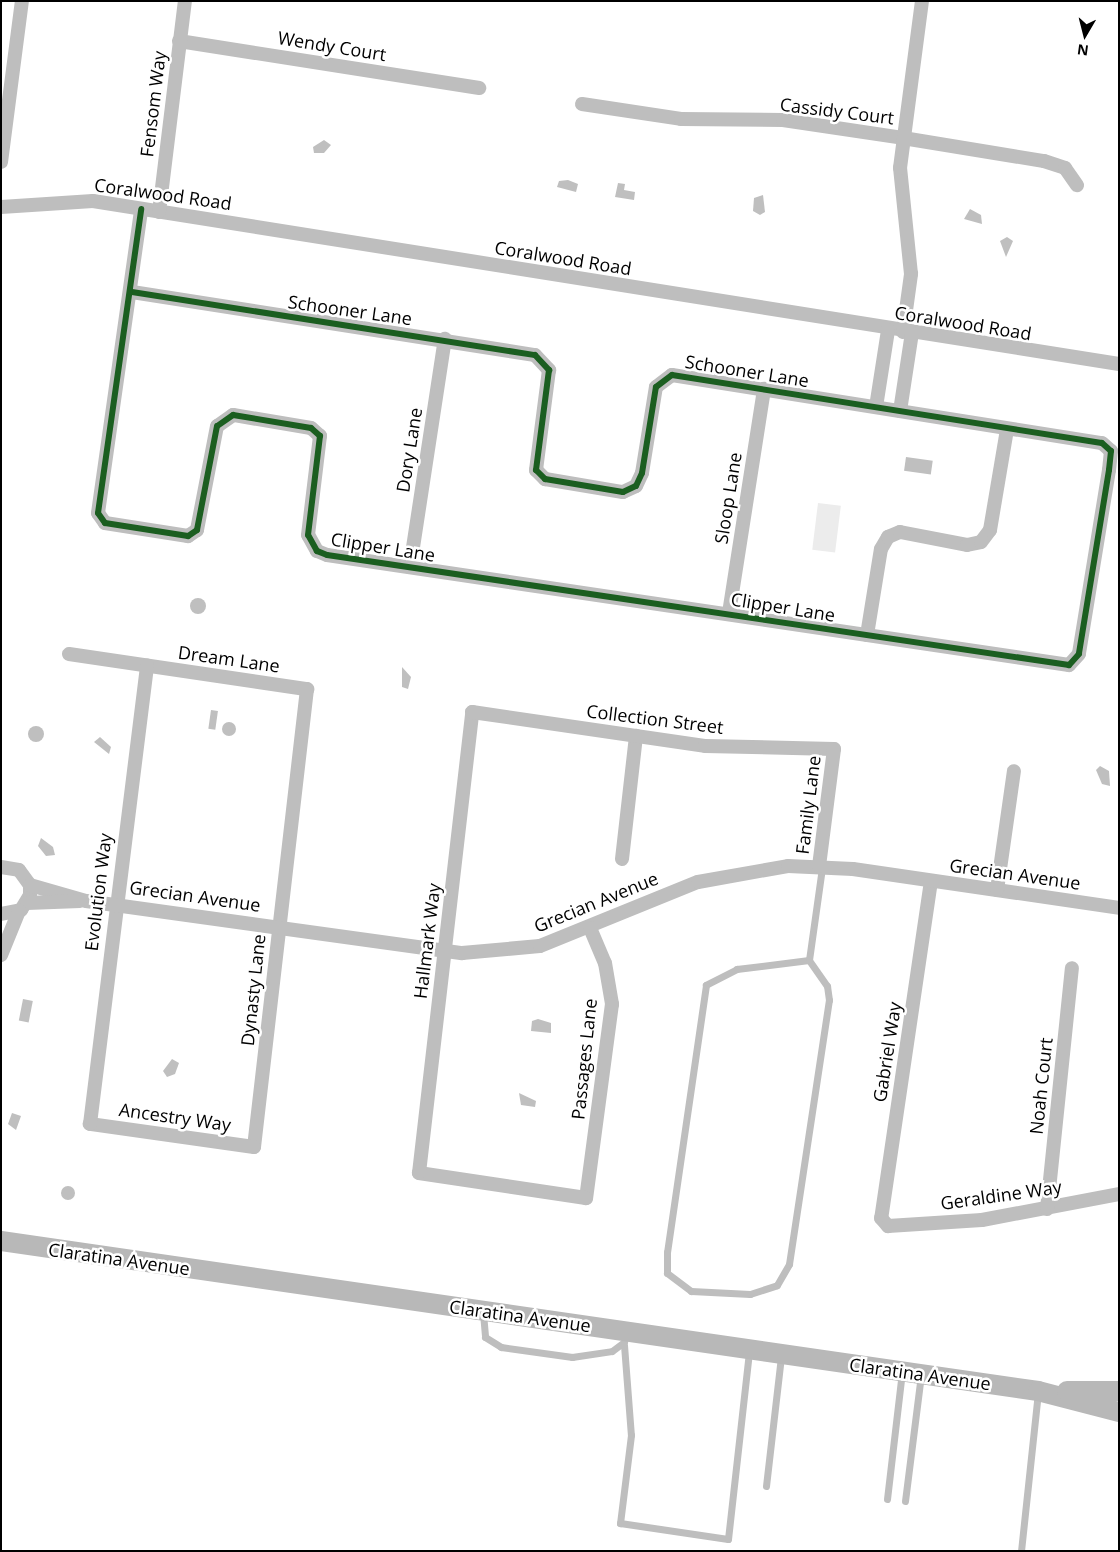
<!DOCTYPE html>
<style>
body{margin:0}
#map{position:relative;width:1120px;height:1552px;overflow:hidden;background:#fff;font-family:"Open Sans",sans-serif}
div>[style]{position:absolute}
.green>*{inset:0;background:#ececec;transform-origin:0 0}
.water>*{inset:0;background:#bfbfbf;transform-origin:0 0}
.round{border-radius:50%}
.service>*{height:7px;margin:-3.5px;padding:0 3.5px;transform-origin:3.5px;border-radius:3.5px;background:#bebebe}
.minor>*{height:14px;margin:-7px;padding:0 7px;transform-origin:7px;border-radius:7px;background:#bebebe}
.secondary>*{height:20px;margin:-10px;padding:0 10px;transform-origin:10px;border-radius:10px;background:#b8b8b8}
.cycleway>*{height:6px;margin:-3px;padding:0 3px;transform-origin:3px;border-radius:3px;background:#1b5e20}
span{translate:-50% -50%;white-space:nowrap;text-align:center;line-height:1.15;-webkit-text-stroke:5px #fff;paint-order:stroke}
.street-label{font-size:18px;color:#000}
.frame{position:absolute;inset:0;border:2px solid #000;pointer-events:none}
.north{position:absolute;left:1060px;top:10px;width:50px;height:50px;-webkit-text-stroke:4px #fff;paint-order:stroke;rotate:188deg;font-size:14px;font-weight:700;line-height:20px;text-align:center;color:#000}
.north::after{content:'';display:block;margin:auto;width:18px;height:22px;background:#000;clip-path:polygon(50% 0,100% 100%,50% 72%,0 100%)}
</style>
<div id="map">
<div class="green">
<i style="left:818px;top:503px;width:23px;height:47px;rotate:7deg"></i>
</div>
<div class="water">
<i style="clip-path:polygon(324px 140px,331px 145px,324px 153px,314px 153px,313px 147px)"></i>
<i style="clip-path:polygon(568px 180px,578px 184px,576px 192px,557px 187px,559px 181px)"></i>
<i style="clip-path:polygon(618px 183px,625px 184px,624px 190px,635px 192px,634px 200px,615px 197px)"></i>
<i style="clip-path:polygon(763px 195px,765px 212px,760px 215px,753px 211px,754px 198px)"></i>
<i style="clip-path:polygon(970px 209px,981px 215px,982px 224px,964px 219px)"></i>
<i style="clip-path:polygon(1007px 237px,1013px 241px,1006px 257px,1000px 241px)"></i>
<i style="left:906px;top:457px;width:27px;height:14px;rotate:8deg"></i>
<i class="round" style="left:190px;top:598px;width:16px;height:16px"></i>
<i style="clip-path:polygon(402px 667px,411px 677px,408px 689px,402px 687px)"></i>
<i style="left:211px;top:710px;width:7px;height:19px;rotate:8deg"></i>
<i class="round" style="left:222px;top:722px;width:14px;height:14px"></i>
<i class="round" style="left:28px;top:726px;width:16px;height:16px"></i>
<i style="clip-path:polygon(100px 737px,111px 747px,109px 754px,94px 742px)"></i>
<i style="clip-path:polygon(1100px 766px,1109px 771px,1110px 786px,1102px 784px,1096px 770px)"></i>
<i style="clip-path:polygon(41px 838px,53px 847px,55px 855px,46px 856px,38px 846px)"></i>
<i style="left:23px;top:999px;width:10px;height:22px;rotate:11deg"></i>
<i style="clip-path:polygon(538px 1019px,551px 1023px,551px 1033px,531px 1031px,532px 1021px)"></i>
<i style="clip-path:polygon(172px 1059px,179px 1063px,175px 1074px,167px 1077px,163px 1071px)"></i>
<i style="clip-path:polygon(519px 1093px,536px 1101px,535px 1107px,521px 1105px)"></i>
<i style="clip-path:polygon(12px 1113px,21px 1116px,16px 1130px,8px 1124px)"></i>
<i class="round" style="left:61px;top:1186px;width:14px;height:14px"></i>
</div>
<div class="service">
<i style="left:809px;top:960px;width:73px;rotate:172.9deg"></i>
<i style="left:737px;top:969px;width:35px;rotate:153deg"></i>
<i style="left:706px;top:985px;width:270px;rotate:98.3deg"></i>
<i style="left:667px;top:1252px;width:21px;rotate:90deg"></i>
<i style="left:667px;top:1273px;width:30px;rotate:37deg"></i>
<i style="left:691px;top:1291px;width:59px;rotate:2.9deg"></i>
<i style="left:750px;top:1294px;width:28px;rotate:-18deg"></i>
<i style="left:777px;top:1285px;width:24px;rotate:-60deg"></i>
<i style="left:789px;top:1264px;width:267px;rotate:-81.4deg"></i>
<i style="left:829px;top:1000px;width:14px;rotate:-98deg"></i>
<i style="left:827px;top:986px;width:32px;rotate:-125deg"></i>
<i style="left:809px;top:960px;width:94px;rotate:-82deg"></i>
<i style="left:483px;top:1313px;width:24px;rotate:85deg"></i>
<i style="left:485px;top:1337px;width:19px;rotate:32deg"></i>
<i style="left:501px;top:1347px;width:72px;rotate:8deg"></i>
<i style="left:572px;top:1357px;width:40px;rotate:-8.5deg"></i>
<i style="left:612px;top:1351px;width:15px;rotate:-37deg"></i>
<i style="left:624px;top:1345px;width:90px;rotate:85.6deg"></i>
<i style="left:631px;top:1435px;width:89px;rotate:97.1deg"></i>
<i style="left:620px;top:1523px;width:109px;rotate:8.4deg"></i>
<i style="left:728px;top:1539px;width:188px;rotate:-83.6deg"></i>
<i style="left:766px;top:1486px;width:130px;rotate:-83.4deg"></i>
<i style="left:887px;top:1499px;width:128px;rotate:-83.3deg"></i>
<i style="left:905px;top:1501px;width:127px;rotate:-82.8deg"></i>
<i style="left:1021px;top:1551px;width:160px;rotate:-83.9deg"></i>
</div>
<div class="minor">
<i style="left:179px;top:41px;width:304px;rotate:8.9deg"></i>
<i style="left:582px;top:104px;width:100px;rotate:8.6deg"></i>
<i style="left:681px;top:119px;width:102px;rotate:0.6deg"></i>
<i style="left:783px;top:120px;width:121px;rotate:8.5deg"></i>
<i style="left:903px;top:138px;width:143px;rotate:9.3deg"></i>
<i style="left:1044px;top:161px;width:22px;rotate:18deg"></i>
<i style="left:1065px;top:168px;width:21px;rotate:55deg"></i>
<i style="left:1px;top:162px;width:162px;rotate:-82.6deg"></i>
<i style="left:1px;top:207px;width:92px;rotate:-3.7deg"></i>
<i style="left:93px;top:201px;width:1039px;rotate:9.03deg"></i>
<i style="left:159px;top:212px;width:213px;rotate:-83deg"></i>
<i style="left:132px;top:292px;width:408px;rotate:8.9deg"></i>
<i style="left:535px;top:355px;width:21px;rotate:47deg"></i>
<i style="left:549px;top:370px;width:101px;rotate:97.4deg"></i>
<i style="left:536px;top:470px;width:13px;rotate:45deg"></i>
<i style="left:545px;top:479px;width:79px;rotate:9.5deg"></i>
<i style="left:623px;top:492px;width:14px;rotate:-25deg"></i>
<i style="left:636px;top:486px;width:14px;rotate:-65deg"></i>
<i style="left:642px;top:473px;width:87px;rotate:-80.8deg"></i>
<i style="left:656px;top:387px;width:20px;rotate:-37deg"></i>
<i style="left:672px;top:375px;width:435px;rotate:9deg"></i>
<i style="left:1102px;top:443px;width:12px;rotate:42deg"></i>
<i style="left:1111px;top:451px;width:19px;rotate:96deg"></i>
<i style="left:1109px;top:470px;width:186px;rotate:99.3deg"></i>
<i style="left:1079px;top:654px;width:15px;rotate:132deg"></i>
<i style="left:1069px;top:665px;width:750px;rotate:-171.57deg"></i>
<i style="left:327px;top:555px;width:11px;rotate:-158deg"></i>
<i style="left:317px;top:551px;width:18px;rotate:-119deg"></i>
<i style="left:308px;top:535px;width:100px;rotate:-83.1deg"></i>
<i style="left:320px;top:436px;width:12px;rotate:-138deg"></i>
<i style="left:311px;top:428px;width:79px;rotate:-170.5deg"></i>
<i style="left:233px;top:415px;width:19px;rotate:145deg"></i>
<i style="left:217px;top:426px;width:106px;rotate:100.9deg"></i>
<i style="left:197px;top:530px;width:11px;rotate:146deg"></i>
<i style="left:188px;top:536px;width:84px;rotate:-171.1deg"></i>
<i style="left:105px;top:523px;width:12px;rotate:-125deg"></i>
<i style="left:98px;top:513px;width:307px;rotate:-81.9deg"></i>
<i style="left:903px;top:332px;width:59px;rotate:-82.1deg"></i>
<i style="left:911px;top:274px;width:107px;rotate:-95.9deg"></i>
<i style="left:900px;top:168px;width:168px;rotate:-82.5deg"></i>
<i style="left:876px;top:407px;width:78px;rotate:-81.1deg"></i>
<i style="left:900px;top:411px;width:79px;rotate:-81.3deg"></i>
<i style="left:410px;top:567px;width:231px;rotate:-81.3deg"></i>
<i style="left:729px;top:613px;width:227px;rotate:-81.1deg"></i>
<i style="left:867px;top:635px;width:87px;rotate:-80.8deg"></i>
<i style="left:881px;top:549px;width:14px;rotate:-60deg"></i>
<i style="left:888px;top:537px;width:13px;rotate:-23deg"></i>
<i style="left:900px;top:532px;width:68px;rotate:11deg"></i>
<i style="left:967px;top:545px;width:14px;rotate:-12deg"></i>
<i style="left:981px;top:542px;width:15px;rotate:-53deg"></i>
<i style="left:990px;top:530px;width:101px;rotate:-80.4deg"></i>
<i style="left:69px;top:654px;width:241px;rotate:8.4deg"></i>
<i style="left:307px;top:689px;width:461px;rotate:96.6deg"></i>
<i style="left:254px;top:1147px;width:166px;rotate:-172deg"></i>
<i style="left:90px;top:1124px;width:462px;rotate:-82.9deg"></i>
<i style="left:622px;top:859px;width:124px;rotate:-83.5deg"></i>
<i style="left:1px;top:867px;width:18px;rotate:9deg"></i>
<i style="left:19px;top:870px;width:19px;rotate:54deg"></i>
<i style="left:30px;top:885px;width:10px;rotate:90deg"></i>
<i style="left:30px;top:895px;width:17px;rotate:121deg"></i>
<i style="left:21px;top:910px;width:20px;rotate:169deg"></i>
<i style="left:931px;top:881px;width:341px;rotate:98.4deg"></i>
<i style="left:881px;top:1218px;width:11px;rotate:49deg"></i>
<i style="left:888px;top:1226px;width:94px;rotate:-3.7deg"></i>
<i style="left:982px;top:1220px;width:139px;rotate:-10.7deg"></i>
<i style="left:30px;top:885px;width:58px;rotate:15.9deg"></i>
<i style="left:86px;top:901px;width:380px;rotate:7.9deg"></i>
<i style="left:462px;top:953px;width:78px;rotate:-5.1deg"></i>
<i style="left:540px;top:946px;width:170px;rotate:-22.1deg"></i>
<i style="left:698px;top:882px;width:91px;rotate:-10.1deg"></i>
<i style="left:788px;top:866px;width:65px;rotate:2.6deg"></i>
<i style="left:853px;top:869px;width:269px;rotate:8.3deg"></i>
<i style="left:997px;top:890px;width:120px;rotate:-81.9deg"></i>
<i style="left:27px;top:903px;width:53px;rotate:-2.2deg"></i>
<i style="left:590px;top:928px;width:38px;rotate:67deg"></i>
<i style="left:605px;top:963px;width:42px;rotate:80.3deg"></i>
<i style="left:612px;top:1004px;width:196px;rotate:97.6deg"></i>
<i style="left:586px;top:1198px;width:169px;rotate:-171.5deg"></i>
<i style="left:419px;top:1173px;width:464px;rotate:-83.4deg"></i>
<i style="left:472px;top:712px;width:235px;rotate:8.3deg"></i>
<i style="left:705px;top:746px;width:129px;rotate:1.3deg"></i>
<i style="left:834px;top:749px;width:118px;rotate:97.3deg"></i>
<i style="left:1px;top:955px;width:48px;rotate:-67.8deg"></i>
<i style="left:1047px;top:1209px;width:242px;rotate:-84.1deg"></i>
</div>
<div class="secondary">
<i style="left:1px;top:1241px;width:1048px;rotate:8.23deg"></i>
<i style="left:1038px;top:1391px;width:84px;rotate:14.5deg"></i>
<i style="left:1067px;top:1391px;width:52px"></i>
</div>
<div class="cycleway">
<i style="left:132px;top:292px;width:408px;rotate:8.9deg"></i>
<i style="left:535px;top:355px;width:21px;rotate:47deg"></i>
<i style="left:549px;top:370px;width:101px;rotate:97.4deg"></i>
<i style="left:536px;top:470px;width:13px;rotate:45deg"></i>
<i style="left:545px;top:479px;width:79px;rotate:9.5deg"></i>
<i style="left:623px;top:492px;width:14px;rotate:-25deg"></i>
<i style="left:636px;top:486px;width:14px;rotate:-65deg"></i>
<i style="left:642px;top:473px;width:87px;rotate:-80.8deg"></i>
<i style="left:656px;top:387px;width:20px;rotate:-37deg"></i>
<i style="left:672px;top:375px;width:435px;rotate:9deg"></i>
<i style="left:1102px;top:443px;width:12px;rotate:42deg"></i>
<i style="left:1111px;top:451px;width:19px;rotate:96deg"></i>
<i style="left:1109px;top:470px;width:186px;rotate:99.3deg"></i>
<i style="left:1079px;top:654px;width:15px;rotate:132deg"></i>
<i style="left:1069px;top:665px;width:750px;rotate:-171.57deg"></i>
<i style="left:327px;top:555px;width:11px;rotate:-158deg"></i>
<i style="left:317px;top:551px;width:18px;rotate:-119deg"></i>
<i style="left:308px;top:535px;width:100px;rotate:-83.1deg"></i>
<i style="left:320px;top:436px;width:12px;rotate:-138deg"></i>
<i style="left:311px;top:428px;width:79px;rotate:-170.5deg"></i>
<i style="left:233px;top:415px;width:19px;rotate:145deg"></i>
<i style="left:217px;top:426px;width:106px;rotate:100.9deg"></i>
<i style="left:197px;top:530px;width:11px;rotate:146deg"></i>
<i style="left:188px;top:536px;width:84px;rotate:-171.1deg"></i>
<i style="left:105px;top:523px;width:12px;rotate:-125deg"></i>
<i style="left:98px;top:513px;width:307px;rotate:-81.9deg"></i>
</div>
<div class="street-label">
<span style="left:332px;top:46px;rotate:9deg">Wendy Court</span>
<span style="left:153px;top:104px;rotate:-83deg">Fensom Way</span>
<span style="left:837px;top:111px;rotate:7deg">Cassidy Court</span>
<span style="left:163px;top:194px;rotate:8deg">Coralwood Road</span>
<span style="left:563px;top:258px;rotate:9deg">Coralwood Road</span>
<span style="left:350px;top:310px;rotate:8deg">Schooner Lane</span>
<span style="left:963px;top:323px;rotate:9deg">Coralwood Road</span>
<span style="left:747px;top:371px;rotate:9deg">Schooner Lane</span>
<span style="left:409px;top:450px;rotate:-81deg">Dory Lane</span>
<span style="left:728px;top:498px;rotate:-81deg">Sloop Lane</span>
<span style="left:383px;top:547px;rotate:9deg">Clipper Lane</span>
<span style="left:783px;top:607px;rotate:9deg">Clipper Lane</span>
<span style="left:229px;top:659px;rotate:8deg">Dream Lane</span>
<span style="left:655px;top:719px;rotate:7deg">Collection Street</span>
<span style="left:808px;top:805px;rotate:-83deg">Family Lane</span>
<span style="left:1015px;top:874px;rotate:8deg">Grecian Avenue</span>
<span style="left:98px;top:892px;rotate:-83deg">Evolution Way</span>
<span style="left:195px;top:896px;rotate:8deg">Grecian Avenue</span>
<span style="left:596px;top:902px;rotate:-22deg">Grecian Avenue</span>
<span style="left:427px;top:941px;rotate:-83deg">Hallmark Way</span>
<span style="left:253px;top:990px;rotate:-84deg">Dynasty Lane</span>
<span style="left:887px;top:1052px;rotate:-81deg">Gabriel Way</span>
<span style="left:584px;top:1059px;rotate:-84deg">Passages Lane</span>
<span style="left:1041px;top:1086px;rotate:-84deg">Noah Court</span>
<span style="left:175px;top:1117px;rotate:8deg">Ancestry Way</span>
<span style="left:1001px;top:1195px;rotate:-8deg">Geraldine Way</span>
<span style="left:119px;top:1259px;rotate:8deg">Claratina Avenue</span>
<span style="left:520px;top:1316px;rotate:8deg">Claratina Avenue</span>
<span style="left:920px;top:1374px;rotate:8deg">Claratina Avenue</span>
</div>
<div class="frame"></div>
<div class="north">N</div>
</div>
